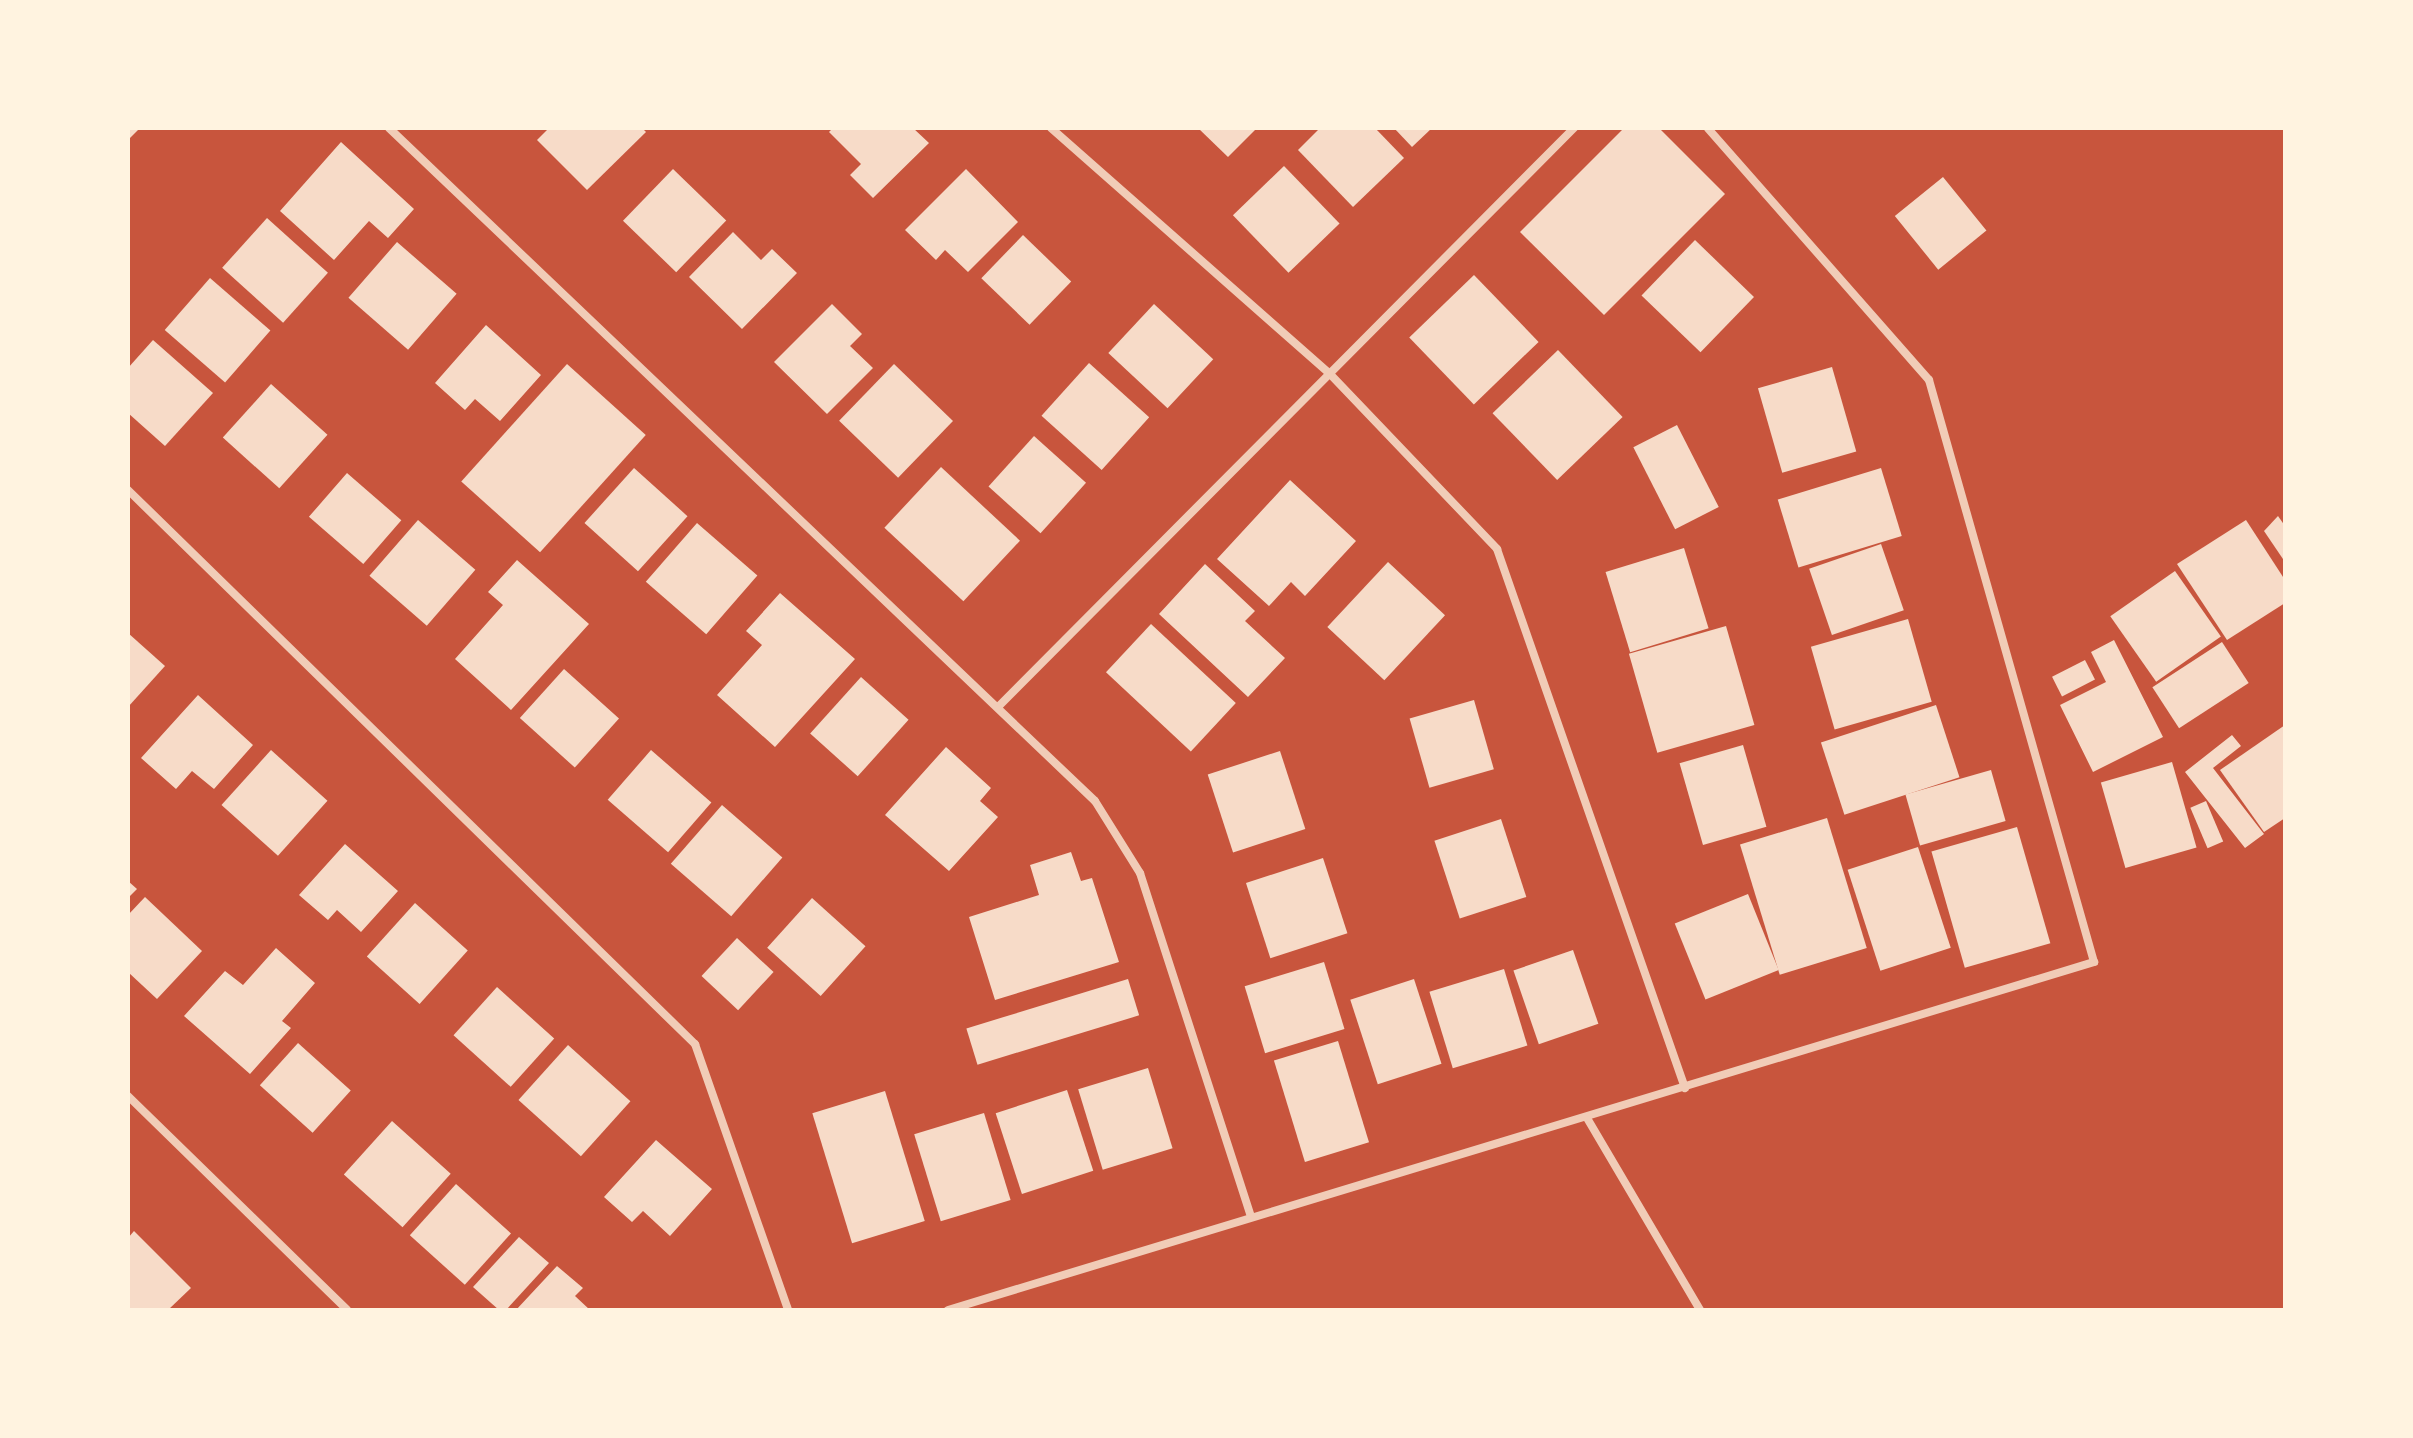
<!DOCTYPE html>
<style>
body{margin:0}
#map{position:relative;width:2413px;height:1438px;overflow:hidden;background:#c8553d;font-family:Mulish,sans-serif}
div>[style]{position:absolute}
.building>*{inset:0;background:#f7dbc8;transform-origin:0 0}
.minor>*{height:8px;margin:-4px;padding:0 4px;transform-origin:4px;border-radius:4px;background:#f1ccb7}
span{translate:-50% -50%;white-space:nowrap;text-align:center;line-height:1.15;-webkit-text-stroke:6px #fff3e0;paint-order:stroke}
.frame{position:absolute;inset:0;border:130px solid #fff3e0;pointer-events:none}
</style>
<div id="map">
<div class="building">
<i style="clip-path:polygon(128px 128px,140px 128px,128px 140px)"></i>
<i style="clip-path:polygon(549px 128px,642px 128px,646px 132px,587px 190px,537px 140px)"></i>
<i style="clip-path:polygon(833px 128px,913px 128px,929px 143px,873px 198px,850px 175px,861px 164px,829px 132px)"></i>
<i style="clip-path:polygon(1198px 128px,1257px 128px,1228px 157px)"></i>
<i style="clip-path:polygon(1320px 128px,1375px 128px,1404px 158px,1353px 207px,1298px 150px)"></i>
<i style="clip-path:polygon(1394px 128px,1432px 128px,1412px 147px)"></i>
<i style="clip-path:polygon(1624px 128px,1659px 128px,1725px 194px,1604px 315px,1520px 232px)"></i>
<i style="clip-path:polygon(341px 142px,414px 209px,388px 238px,369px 221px,334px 260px,280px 211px)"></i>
<i style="left:1284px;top:166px;width:80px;height:71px;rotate:46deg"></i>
<i style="left:673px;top:169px;width:74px;height:72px;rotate:44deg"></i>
<i style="clip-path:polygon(966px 169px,1018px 222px,968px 272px,945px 250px,936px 260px,905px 230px)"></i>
<i style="left:1943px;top:177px;width:69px;height:62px;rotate:51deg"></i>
<i style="left:267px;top:218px;width:82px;height:67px;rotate:42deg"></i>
<i style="clip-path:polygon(733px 232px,761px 260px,772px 249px,797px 273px,742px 329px,689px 277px)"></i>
<i style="left:1023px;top:235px;width:67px;height:60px;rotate:44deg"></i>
<i style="left:1695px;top:240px;width:82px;height:77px;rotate:44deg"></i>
<i style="left:397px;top:242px;width:79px;height:74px;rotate:41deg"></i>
<i style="left:1474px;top:275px;width:93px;height:90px;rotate:46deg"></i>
<i style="left:210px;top:278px;width:80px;height:69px;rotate:41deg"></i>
<i style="clip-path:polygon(832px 304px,862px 334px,850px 346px,873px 368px,827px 414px,774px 362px)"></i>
<i style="left:1154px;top:304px;width:81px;height:67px;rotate:43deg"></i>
<i style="clip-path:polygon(486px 325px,541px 375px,500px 421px,475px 399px,465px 410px,435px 383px)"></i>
<i style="clip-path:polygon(153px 340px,213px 393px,165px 446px,128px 413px,128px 368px)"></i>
<i style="left:1558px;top:350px;width:93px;height:91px;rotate:46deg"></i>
<i style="left:1089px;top:363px;width:81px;height:71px;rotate:42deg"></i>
<i style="left:567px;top:364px;width:106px;height:158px;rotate:42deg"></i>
<i style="left:894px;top:364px;width:82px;height:79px;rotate:44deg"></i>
<i style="left:1832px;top:367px;width:88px;height:77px;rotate:74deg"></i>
<i style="left:271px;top:384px;width:76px;height:72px;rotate:42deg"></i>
<i style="left:1677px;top:425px;width:92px;height:49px;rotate:63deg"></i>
<i style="left:1034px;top:436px;width:70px;height:68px;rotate:42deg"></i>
<i style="left:941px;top:467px;width:108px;height:83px;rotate:43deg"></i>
<i style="left:634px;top:468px;width:72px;height:74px;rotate:42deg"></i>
<i style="left:1881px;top:468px;width:71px;height:108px;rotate:73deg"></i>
<i style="left:347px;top:473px;width:72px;height:58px;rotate:41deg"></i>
<i style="clip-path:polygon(1290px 480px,1356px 541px,1305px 596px,1291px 582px,1269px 606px,1217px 559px)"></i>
<i style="clip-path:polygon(2278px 516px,2285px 526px,2285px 562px,2264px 531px)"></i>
<i style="left:418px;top:520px;width:76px;height:74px;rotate:41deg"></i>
<i style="clip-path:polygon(2246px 520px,2285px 580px,2285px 603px,2227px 640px,2177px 564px)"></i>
<i style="left:697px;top:523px;width:80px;height:78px;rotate:41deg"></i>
<i style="left:1881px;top:544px;width:70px;height:76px;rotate:71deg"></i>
<i style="left:1684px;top:548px;width:84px;height:82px;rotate:73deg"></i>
<i style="clip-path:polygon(517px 560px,589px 624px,511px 710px,455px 659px,503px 605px,488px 592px)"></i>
<i style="left:1388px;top:562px;width:78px;height:89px;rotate:43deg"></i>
<i style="clip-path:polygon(1205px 564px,1255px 611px,1245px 621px,1285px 658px,1248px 697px,1159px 614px)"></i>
<i style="left:2175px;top:571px;width:80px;height:79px;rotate:55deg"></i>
<i style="clip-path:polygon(780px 593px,855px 659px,775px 747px,717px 695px,762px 645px,746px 631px)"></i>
<i style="left:1908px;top:619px;width:86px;height:101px;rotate:74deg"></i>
<i style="left:1151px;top:624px;width:116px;height:66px;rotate:43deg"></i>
<i style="left:1726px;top:626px;width:103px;height:101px;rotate:74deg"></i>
<i style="clip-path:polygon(128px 633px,165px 666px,128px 707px)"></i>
<i style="clip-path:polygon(2114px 640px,2163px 737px,2093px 772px,2060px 705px,2106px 682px,2091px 652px)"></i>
<i style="left:2222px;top:642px;width:49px;height:83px;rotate:57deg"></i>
<i style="left:2085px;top:660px;width:22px;height:37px;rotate:63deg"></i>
<i style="left:564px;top:669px;width:74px;height:66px;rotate:42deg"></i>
<i style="left:861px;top:677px;width:64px;height:76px;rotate:42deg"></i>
<i style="clip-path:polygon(198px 695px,253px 745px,214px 789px,192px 771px,176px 789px,141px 758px)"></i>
<i style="left:1474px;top:700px;width:72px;height:67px;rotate:74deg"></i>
<i style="left:1936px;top:705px;width:76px;height:121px;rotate:72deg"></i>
<i style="clip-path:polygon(2285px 725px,2285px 818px,2264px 832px,2220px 770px)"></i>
<i style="clip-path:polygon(2232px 735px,2241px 746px,2213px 768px,2264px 834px,2245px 848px,2185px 772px)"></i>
<i style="left:1743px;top:745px;width:85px;height:66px;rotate:74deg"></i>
<i style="clip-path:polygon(946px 747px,991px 788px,980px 801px,998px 817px,949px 871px,885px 815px)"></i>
<i style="left:271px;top:750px;width:76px;height:74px;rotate:42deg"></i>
<i style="left:651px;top:750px;width:80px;height:66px;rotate:41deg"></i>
<i style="left:1280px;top:751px;width:82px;height:76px;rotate:72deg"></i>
<i style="left:2172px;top:762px;width:89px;height:74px;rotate:74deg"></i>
<i style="left:1991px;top:770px;width:53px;height:89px;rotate:74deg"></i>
<i style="left:2206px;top:801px;width:44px;height:17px;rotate:67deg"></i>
<i style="left:722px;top:805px;width:80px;height:78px;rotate:41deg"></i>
<i style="left:1827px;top:818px;width:136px;height:91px;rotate:73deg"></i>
<i style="left:1501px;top:819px;width:82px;height:70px;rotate:72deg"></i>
<i style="left:2017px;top:827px;width:121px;height:89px;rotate:74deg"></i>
<i style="clip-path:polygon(345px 844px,398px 891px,361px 932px,337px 910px,328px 920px,299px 895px)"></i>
<i style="left:1918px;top:847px;width:106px;height:74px;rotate:72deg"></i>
<i style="clip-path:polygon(1071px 852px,1081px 881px,1092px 878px,1119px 962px,995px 1000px,969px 917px,1039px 895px,1030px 865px)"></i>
<i style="left:1323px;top:858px;width:79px;height:81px;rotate:72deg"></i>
<i style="clip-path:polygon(128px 881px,137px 889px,128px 898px)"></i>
<i style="left:1748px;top:894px;width:82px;height:79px;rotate:68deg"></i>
<i style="clip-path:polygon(145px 897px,202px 951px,157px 999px,128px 972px,128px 915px)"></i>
<i style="left:812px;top:898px;width:72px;height:67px;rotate:42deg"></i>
<i style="left:415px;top:903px;width:71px;height:72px;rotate:42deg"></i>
<i style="left:737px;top:938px;width:50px;height:52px;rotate:43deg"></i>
<i style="clip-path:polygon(276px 948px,315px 983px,282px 1021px,291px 1028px,250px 1074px,184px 1016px,225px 971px,243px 985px)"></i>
<i style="left:1573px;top:950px;width:78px;height:63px;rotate:71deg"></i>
<i style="left:1324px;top:962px;width:70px;height:83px;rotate:73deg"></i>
<i style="left:1504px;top:969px;width:80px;height:78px;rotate:73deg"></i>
<i style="left:1128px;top:979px;width:38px;height:169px;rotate:73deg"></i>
<i style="left:1414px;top:979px;width:89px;height:67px;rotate:72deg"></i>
<i style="left:497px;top:987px;width:77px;height:65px;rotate:42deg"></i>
<i style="left:1338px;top:1041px;width:106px;height:67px;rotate:73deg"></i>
<i style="left:298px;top:1043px;width:71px;height:57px;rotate:42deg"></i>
<i style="left:568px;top:1045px;width:84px;height:74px;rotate:42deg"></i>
<i style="left:1148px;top:1068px;width:84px;height:73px;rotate:73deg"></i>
<i style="left:1067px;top:1090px;width:85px;height:75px;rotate:72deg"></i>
<i style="left:885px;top:1091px;width:136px;height:76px;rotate:73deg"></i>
<i style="left:984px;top:1113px;width:91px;height:73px;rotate:73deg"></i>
<i style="left:392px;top:1121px;width:79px;height:72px;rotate:42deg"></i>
<i style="clip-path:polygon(656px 1140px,712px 1189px,670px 1236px,643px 1211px,632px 1222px,604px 1197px)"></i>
<i style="left:456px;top:1184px;width:74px;height:69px;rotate:42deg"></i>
<i style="clip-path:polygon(134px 1231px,191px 1288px,168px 1310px,128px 1310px,128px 1238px)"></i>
<i style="clip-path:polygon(519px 1237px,549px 1263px,506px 1310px,499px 1310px,473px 1287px)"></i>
<i style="clip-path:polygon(557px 1266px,583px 1288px,575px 1296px,590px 1310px,516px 1310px)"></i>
</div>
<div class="minor">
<i style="left:389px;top:128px;width:975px;rotate:43.63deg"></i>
<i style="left:1095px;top:801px;width:85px;rotate:58deg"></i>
<i style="left:1140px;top:873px;width:361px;rotate:72.1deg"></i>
<i style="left:1051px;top:128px;width:372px;rotate:41.4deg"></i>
<i style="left:1330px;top:374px;width:242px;rotate:46.3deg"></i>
<i style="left:1497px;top:549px;width:571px;rotate:70.77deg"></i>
<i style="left:128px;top:490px;width:793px;rotate:44.34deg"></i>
<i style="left:695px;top:1044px;width:282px;rotate:70.7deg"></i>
<i style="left:998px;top:707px;width:817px;rotate:-45.15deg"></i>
<i style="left:128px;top:1096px;width:306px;rotate:44.3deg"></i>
<i style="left:1587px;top:1118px;width:223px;rotate:59.5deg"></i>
<i style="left:948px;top:1310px;width:1198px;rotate:-16.89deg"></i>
<i style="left:2094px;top:962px;width:605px;rotate:-105.83deg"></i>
<i style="left:1929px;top:380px;width:335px;rotate:-131.3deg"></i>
</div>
<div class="frame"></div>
</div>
